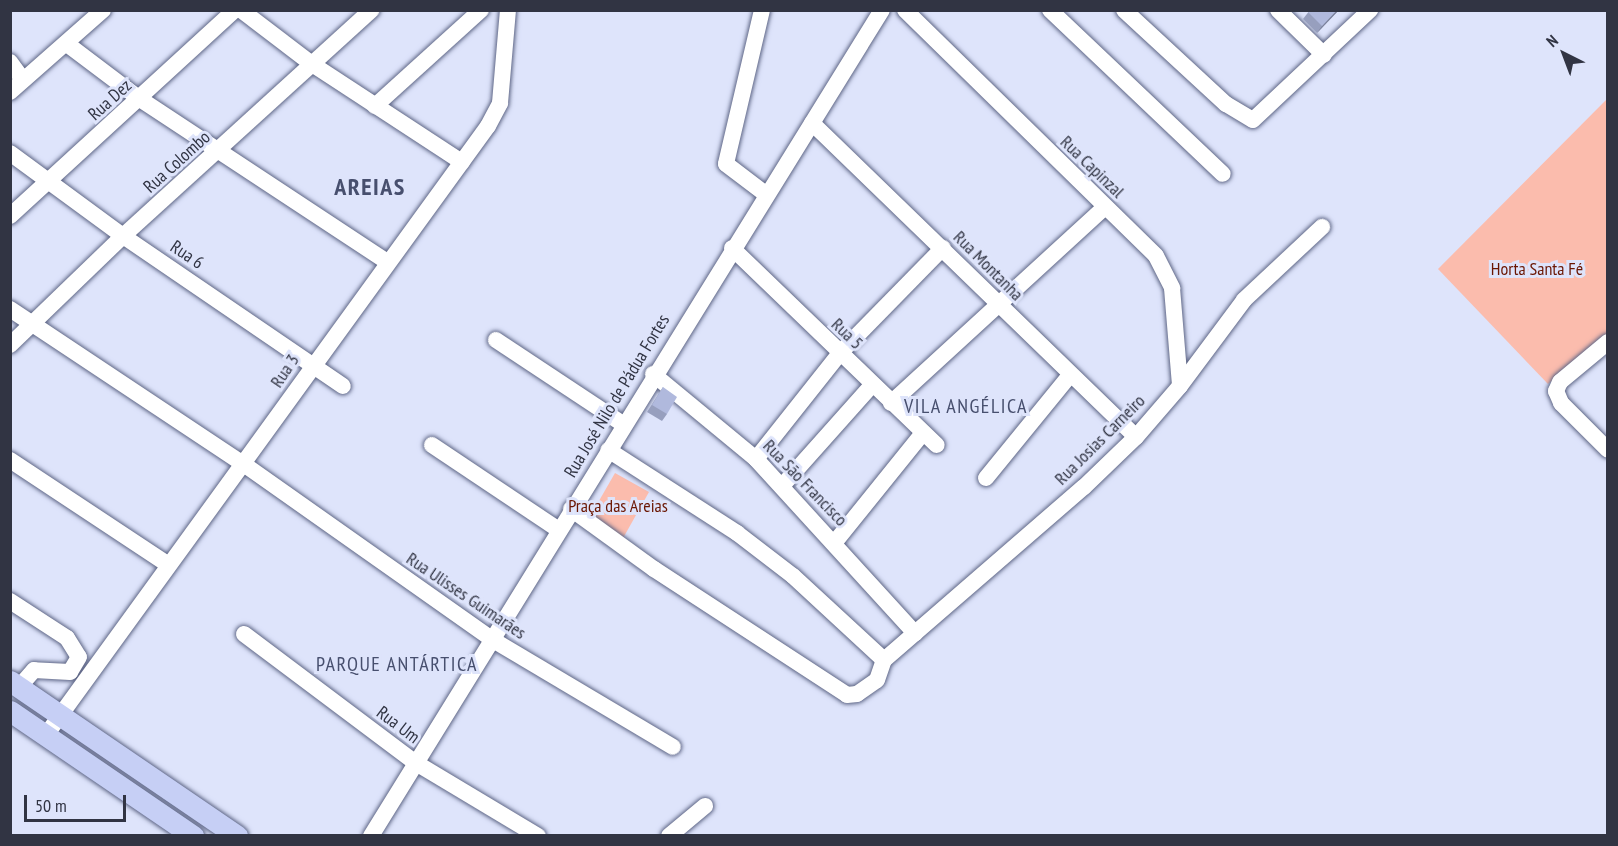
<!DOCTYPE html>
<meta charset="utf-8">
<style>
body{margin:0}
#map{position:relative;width:1618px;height:846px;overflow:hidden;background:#dee4fb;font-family:"PT Sans Narrow",sans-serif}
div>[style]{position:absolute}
.green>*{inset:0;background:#fbbcad}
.roads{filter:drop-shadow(0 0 2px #5e6686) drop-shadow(0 0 2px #5e6686)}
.minor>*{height:16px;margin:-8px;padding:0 8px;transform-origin:8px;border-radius:8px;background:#fff}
.major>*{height:21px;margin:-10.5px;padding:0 10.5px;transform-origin:10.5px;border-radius:10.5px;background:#c6cff5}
.wall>*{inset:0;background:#979fbe}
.shaded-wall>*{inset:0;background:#7b829b}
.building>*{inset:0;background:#b0b9dd}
span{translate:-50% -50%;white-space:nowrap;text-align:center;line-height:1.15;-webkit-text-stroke:6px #dee4fb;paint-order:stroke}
.street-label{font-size:18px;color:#313443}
.park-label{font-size:18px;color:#6a1603}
.neighbourhood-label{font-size:20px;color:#474f6e;letter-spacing:1.5px}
.district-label{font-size:24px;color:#474f6e;font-weight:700;letter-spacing:1.5px}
.frame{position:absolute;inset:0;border:12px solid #313443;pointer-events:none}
.north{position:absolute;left:1534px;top:24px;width:60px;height:60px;-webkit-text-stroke:4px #dee4fb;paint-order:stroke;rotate:318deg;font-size:16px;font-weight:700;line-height:24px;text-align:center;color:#313443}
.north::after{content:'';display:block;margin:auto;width:21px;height:27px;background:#313443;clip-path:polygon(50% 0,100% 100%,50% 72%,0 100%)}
.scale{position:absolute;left:24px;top:795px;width:102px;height:27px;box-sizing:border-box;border:3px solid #313443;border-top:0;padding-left:8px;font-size:18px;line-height:21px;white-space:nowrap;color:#313443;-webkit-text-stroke:4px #dee4fb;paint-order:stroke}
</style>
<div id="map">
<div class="green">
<i style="clip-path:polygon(1607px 99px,1607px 334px,1548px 384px,1438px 269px)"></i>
<i style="clip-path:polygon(615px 473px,649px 492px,622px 540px,588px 520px)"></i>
</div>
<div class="roads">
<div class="minor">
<i style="left:241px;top:10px;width:89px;rotate:37.3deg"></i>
<i style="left:312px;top:64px;width:179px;rotate:33.2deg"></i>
<i style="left:762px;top:10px;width:158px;rotate:103.2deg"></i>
<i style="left:726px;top:164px;width:51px;rotate:37.1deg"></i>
<i style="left:905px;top:10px;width:351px;rotate:44.4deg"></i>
<i style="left:1156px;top:256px;width:36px;rotate:63deg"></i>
<i style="left:1172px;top:288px;width:98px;rotate:85.3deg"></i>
<i style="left:1050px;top:10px;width:238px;rotate:43.5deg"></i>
<i style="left:1124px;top:10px;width:139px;rotate:42.7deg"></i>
<i style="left:1226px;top:104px;width:31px;rotate:31deg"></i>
<i style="left:1253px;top:120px;width:161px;rotate:-43.2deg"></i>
<i style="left:1278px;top:10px;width:64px;rotate:44.4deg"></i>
<i style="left:67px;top:44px;width:91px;rotate:37deg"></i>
<i style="left:140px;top:99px;width:296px;rotate:33.4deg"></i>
<i style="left:10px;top:62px;width:22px;rotate:54deg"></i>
<i style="left:10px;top:92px;width:124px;rotate:-41.4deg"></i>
<i style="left:375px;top:106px;width:143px;rotate:-42.2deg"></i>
<i style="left:812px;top:123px;width:451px;rotate:44.1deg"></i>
<i style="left:10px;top:153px;width:140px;rotate:36.3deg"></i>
<i style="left:123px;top:236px;width:266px;rotate:34.3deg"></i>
<i style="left:10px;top:216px;width:305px;rotate:-42.5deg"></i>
<i style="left:732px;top:248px;width:284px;rotate:43.9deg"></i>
<i style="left:10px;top:309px;width:282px;rotate:33.6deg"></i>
<i style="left:245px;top:465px;width:304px;rotate:35.2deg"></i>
<i style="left:493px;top:640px;width:209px;rotate:30.7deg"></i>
<i style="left:496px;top:340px;width:152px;rotate:33.5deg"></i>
<i style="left:1608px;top:342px;width:62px;rotate:140.2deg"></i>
<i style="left:1560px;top:382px;width:10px;rotate:114deg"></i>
<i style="left:1556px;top:391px;width:13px;rotate:67deg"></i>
<i style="left:1561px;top:403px;width:66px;rotate:45deg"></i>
<i style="left:10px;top:345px;width:157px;rotate:-44deg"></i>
<i style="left:123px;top:236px;width:336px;rotate:-42.3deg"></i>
<i style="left:653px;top:374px;width:134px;rotate:39.5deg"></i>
<i style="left:756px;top:459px;width:236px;rotate:47.6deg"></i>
<i style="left:891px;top:403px;width:290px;rotate:-42.5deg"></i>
<i style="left:432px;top:445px;width:153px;rotate:33.8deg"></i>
<i style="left:756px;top:459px;width:135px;rotate:-51.6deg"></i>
<i style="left:840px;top:353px;width:147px;rotate:-45.6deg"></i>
<i style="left:10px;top:460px;width:188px;rotate:33.5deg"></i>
<i style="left:986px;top:478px;width:133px;rotate:-50.8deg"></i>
<i style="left:782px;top:486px;width:135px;rotate:-48.3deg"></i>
<i style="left:571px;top:509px;width:102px;rotate:35.9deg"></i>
<i style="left:654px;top:569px;width:230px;rotate:33.1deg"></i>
<i style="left:847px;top:695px;width:10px;rotate:-6deg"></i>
<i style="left:857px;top:694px;width:24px;rotate:-35deg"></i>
<i style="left:877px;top:680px;width:21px;rotate:-71deg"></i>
<i style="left:884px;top:660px;width:124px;rotate:-137.3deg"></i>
<i style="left:793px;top:576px;width:71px;rotate:-142.5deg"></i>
<i style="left:737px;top:533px;width:153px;rotate:-147.2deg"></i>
<i style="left:835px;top:542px;width:140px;rotate:-51.1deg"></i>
<i style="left:10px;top:601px;width:68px;rotate:33deg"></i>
<i style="left:67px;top:638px;width:22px;rotate:58deg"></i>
<i style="left:79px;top:657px;width:17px;rotate:121deg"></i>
<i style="left:70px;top:672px;width:36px;rotate:-177deg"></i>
<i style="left:34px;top:670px;width:23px;rotate:131deg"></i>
<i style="left:244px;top:634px;width:215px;rotate:36.9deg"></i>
<i style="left:416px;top:763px;width:142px;rotate:30.9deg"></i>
<i style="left:884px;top:660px;width:264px;rotate:-40.9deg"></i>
<i style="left:1084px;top:487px;width:72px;rotate:-43.9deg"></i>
<i style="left:1136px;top:437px;width:67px;rotate:-49.2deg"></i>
<i style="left:1180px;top:386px;width:107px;rotate:-53.3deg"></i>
<i style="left:1244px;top:300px;width:107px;rotate:-43.1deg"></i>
<i style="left:46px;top:735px;width:752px;rotate:-54.03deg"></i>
<i style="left:488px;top:126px;width:26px;rotate:-62deg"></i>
<i style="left:500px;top:103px;width:93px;rotate:-85.1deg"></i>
<i style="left:371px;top:836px;width:971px;rotate:-58.26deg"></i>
<i style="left:669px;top:836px;width:47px;rotate:-39.8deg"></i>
</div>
<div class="major">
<i style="left:10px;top:681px;width:275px;rotate:34.3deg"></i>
<i style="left:10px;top:711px;width:222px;rotate:34.3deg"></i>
</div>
</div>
<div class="wall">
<i style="clip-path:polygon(1310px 10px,1339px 10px,1317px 33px,1303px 19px)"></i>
<i style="clip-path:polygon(663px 387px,667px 414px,662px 421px,647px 412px)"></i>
</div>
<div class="shaded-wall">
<i style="clip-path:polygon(1337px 10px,1339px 10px,1317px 33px,1322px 26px)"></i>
</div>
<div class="building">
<i style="clip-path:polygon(1310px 10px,1337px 10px,1322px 26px,1308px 12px)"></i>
<i style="clip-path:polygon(663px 387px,677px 397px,667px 414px,652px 405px)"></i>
</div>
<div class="street-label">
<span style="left:110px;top:100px;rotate:-42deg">Rua Dez</span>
<span style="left:177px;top:162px;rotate:-42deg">Rua Colombo</span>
<span style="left:1092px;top:167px;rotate:44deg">Rua Capinzal</span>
<span style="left:187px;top:255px;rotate:34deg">Rua 6</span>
<span style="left:988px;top:266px;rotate:45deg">Rua Montanha</span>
<span style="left:847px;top:334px;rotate:44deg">Rua 5</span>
<span style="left:285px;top:371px;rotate:-56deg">Rua 3</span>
<span style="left:617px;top:396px;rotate:-59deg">Rua José Nilo de Pádua Fortes</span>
<span style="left:1100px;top:440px;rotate:-45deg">Rua Josias Carneiro</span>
<span style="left:805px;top:483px;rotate:46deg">Rua São Francisco</span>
<span style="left:466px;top:596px;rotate:34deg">Rua Ulisses Guimarães</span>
<span style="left:398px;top:725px;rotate:37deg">Rua Um</span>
</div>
<div class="park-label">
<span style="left:1537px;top:269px">Horta Santa Fé</span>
<span style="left:618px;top:506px">Praça das Areias</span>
</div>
<div class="neighbourhood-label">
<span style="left:966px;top:406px">VILA ANGÉLICA</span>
<span style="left:397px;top:664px">PARQUE ANTÁRTICA</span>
</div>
<div class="district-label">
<span style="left:370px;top:187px">AREIAS</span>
</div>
<div class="frame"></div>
<div class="north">N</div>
<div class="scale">50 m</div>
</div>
